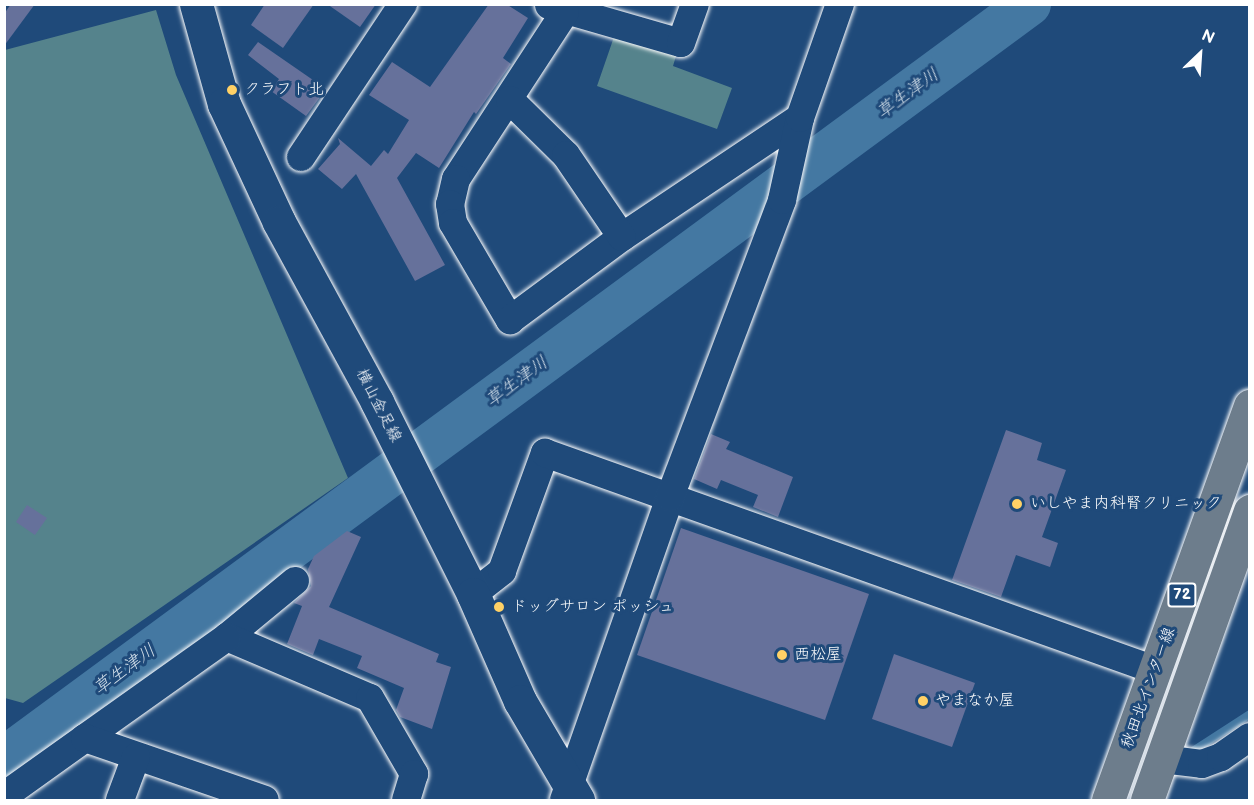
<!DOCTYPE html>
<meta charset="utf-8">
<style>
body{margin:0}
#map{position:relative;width:1254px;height:805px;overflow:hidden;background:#1f4a7a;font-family:"Balsamiq Sans","Klee One",sans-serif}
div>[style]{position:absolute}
.green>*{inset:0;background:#55838c}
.stream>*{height:8px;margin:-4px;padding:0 4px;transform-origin:4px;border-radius:4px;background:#4478a2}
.river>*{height:44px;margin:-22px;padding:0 22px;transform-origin:22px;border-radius:22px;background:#4478a2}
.building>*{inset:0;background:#66719b}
.roads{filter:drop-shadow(0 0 2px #fff) drop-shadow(0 0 2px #fff)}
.minor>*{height:28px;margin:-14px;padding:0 14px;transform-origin:14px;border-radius:14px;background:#1f4a7a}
.tertiary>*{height:33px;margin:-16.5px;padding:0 16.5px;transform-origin:16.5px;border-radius:16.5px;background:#1f4a7a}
.primary>*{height:33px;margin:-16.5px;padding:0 16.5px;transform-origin:16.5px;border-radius:16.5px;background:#6d7d8c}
.dots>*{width:16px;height:16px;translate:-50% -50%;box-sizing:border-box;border:3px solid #1f4a7a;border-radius:50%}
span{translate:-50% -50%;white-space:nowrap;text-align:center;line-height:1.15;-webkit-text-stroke:6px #1f4a7a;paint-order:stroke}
.shield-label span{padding:2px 4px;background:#1f4a7a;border:2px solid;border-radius:4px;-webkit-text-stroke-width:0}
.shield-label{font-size:15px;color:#fff;font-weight:700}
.poi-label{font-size:16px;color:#fff}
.left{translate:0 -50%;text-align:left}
.street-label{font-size:16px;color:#fff}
.water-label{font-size:18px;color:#d0dde8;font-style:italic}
.frame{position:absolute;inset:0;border:6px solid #fff;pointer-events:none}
.north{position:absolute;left:1170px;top:24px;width:60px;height:60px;-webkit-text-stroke:4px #1f4a7a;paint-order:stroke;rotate:25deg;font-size:16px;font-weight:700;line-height:24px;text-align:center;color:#fff}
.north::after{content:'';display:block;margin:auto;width:21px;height:27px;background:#fff;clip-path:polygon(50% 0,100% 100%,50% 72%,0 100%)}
</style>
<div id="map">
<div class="green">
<i style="clip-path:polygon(156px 10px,176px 75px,348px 478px,23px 703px,5px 698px,5px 50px)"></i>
<i style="clip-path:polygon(615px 34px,676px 56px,673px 66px,732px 88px,717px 129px,597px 86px)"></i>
</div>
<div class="stream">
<i style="left:1188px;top:754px;width:74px;rotate:-32.8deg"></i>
</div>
<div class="river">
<i style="left:4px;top:759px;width:1273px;rotate:-36.37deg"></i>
</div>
<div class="building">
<i style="clip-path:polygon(11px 4px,35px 4px,4px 46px,4px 14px)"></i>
<i style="clip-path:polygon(265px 4px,314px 4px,283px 48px,251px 25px)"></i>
<i style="clip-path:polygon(327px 4px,376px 4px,360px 27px)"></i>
<i style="clip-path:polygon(489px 4px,506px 4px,528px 18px,503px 58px,511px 64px,476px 114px,474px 112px,439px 168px,416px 153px,397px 178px,445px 265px,415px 281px,356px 174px,342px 189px,318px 169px,340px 144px,338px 138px,371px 166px,384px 150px,388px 154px,409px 120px,369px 95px,392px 62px,430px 87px)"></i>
<i style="clip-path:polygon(258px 42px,326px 89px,306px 116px,271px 91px,279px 79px,248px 55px)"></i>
<i style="clip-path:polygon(1006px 430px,1042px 443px,1037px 460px,1066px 470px,1042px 537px,1058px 543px,1050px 567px,1016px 555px,1001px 597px,952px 580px)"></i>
<i style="clip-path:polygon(711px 434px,730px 442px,726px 449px,793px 477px,778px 517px,753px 507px,758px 495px,721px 480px,717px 489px,694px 479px)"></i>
<i style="clip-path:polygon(27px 505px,47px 518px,35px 535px,16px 522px)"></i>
<i style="clip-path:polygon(681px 528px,869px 594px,825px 720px,637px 655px)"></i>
<i style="clip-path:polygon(347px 531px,361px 537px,329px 607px,439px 654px,436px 662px,451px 667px,432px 729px,400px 717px,396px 710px,404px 688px,357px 668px,362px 656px,319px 639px,313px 655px,287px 644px,302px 606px,294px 603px,311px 586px,308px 569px,314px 556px)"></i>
<i style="clip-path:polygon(894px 654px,975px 683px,952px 747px,872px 719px)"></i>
</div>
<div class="roads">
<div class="minor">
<i style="left:549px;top:5px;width:137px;rotate:16.1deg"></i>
<i style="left:681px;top:43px;width:41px;rotate:-70.3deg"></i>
<i style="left:565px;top:12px;width:199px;rotate:123.1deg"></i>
<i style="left:456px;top:179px;width:26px;rotate:103deg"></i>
<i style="left:450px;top:204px;width:19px;rotate:81deg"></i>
<i style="left:453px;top:223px;width:113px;rotate:59.6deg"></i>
<i style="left:510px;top:320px;width:139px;rotate:-36.5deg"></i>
<i style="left:622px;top:237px;width:214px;rotate:-33.8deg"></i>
<i style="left:510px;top:100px;width:78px;rotate:44.5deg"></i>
<i style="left:566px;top:155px;width:99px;rotate:55.7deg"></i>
<i style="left:301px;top:157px;width:184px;rotate:-56.3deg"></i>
<i style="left:295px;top:581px;width:88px;rotate:140.5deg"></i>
<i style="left:227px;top:637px;width:155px;rotate:23.1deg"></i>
<i style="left:370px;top:698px;width:88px;rotate:59.9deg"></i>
<i style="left:414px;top:774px;width:27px;rotate:107deg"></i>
<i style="left:473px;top:594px;width:37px;rotate:-38deg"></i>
<i style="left:502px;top:571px;width:126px;rotate:-70deg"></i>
<i style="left:545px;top:453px;width:647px;rotate:19.58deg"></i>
<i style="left:85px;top:738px;width:174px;rotate:-35.4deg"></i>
<i style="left:1162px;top:759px;width:40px;rotate:7.1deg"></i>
<i style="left:1202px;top:764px;width:20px;rotate:-20deg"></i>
<i style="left:1221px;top:757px;width:35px;rotate:-35deg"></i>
<i style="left:4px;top:796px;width:100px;rotate:-35.6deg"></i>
<i style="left:85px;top:738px;width:190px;rotate:19deg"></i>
<i style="left:120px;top:800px;width:46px;rotate:-69.6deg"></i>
<i style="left:564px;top:800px;width:321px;rotate:-70.7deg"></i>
<i style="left:670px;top:497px;width:317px;rotate:-69.3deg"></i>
<i style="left:782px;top:200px;width:84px;rotate:-77.6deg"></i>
<i style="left:800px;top:118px;width:121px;rotate:-70.7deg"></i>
</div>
<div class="tertiary">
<i style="left:196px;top:4px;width:104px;rotate:74.4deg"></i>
<i style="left:224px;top:104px;width:130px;rotate:65deg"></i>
<i style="left:279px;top:222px;width:205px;rotate:61.4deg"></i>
<i style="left:377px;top:402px;width:215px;rotate:63.4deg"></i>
<i style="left:473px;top:594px;width:117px;rotate:66.3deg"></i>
<i style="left:520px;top:701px;width:115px;rotate:59.6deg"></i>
</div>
<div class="primary">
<i style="left:1108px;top:800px;width:419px;rotate:-70.2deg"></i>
<i style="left:1147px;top:800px;width:307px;rotate:-70.4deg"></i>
</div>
</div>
<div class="dots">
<i style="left:232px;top:90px;background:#ffd166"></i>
<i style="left:1017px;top:504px;background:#ffd166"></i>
<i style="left:499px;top:607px;background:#ffd166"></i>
<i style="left:782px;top:655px;background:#ffd166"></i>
<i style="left:923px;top:701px;background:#ffd166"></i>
</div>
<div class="shield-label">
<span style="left:1182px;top:595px">72</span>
</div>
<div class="poi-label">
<span class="left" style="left:244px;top:90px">クラフト北</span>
<span class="left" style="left:1030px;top:504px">いしやま内科腎クリニック</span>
<span class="left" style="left:511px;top:607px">ドッグサロン ポッシュ</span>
<span class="left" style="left:794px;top:655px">西松屋</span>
<span class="left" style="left:935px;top:701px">やまなか屋</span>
</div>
<div class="street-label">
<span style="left:378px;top:406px;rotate:63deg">横山金足線</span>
<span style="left:1149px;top:688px;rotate:-70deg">秋田北インター線</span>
</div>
<div class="water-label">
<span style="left:908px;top:94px;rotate:-36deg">草生津川</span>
<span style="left:517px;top:382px;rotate:-36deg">草生津川</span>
<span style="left:125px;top:670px;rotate:-36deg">草生津川</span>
</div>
<div class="frame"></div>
<div class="north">N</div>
</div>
